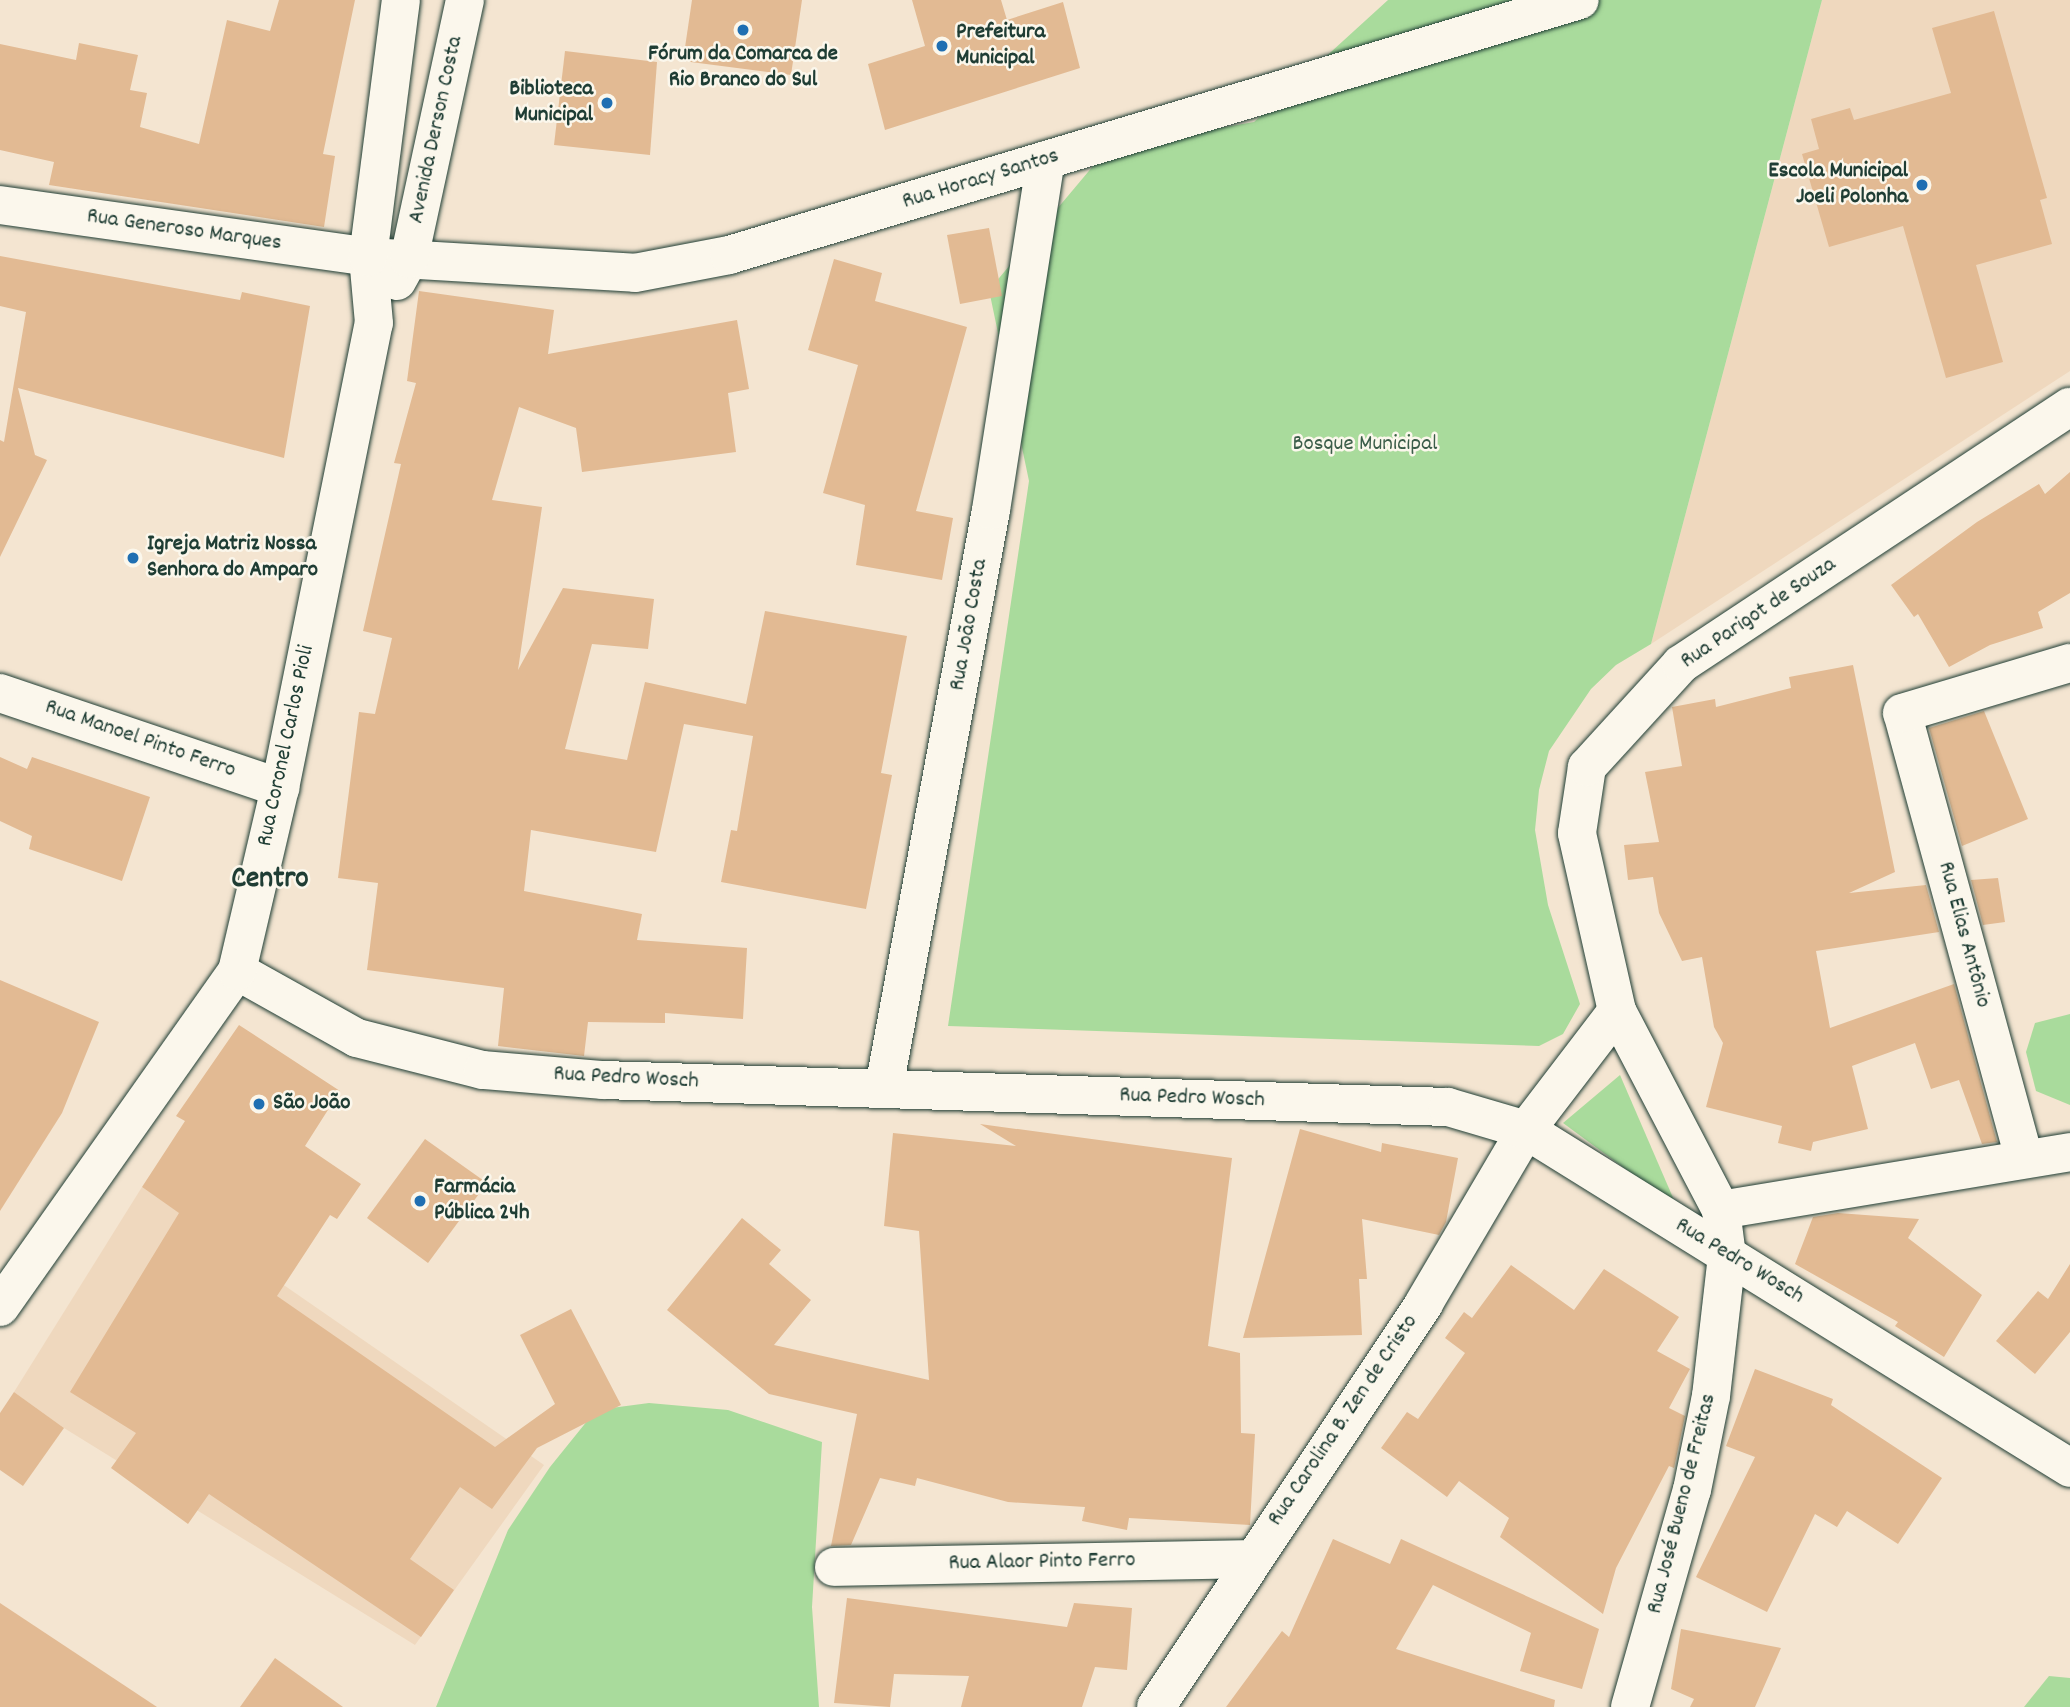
<!DOCTYPE html>
<meta charset="utf-8">
<style>
body{margin:0}
#map{position:relative;width:2070px;height:1707px;overflow:hidden;background:#f4e5d1;font-family:Dekko,sans-serif}
div>[style]{position:absolute}
.built>*{inset:0;background:#efd8be}
.green>*{inset:0;background:#a9db9c}
.building>*{inset:0;background:#e2ba93}
.roads{filter:drop-shadow(0 0 2px #1f3d34) drop-shadow(0 0 2px #1f3d34)}
.street>*{height:38px;margin:-19px;padding:0 19px;transform-origin:19px;border-radius:19px;background:#fbf7ec}
.secondary>*{height:38px;margin:-19px;padding:0 19px;transform-origin:19px;border-radius:19px;background:#fbf7ec}
.dots>*{width:19px;height:19px;translate:-50% -50%;box-sizing:border-box;border:4px solid #fbf7ec;border-radius:50%}
span{translate:-50% -50%;white-space:nowrap;text-align:center;line-height:1.15;-webkit-text-stroke:5px #fbf7ec;paint-order:stroke}
.poi-label{font-size:23px;color:#1f3d34;font-weight:700}
.left{translate:0 -50%;text-align:left}
.right{translate:-100% -50%;text-align:right}
.street-label{font-size:23px;color:#1f3d34}
.park-label{font-size:23px;color:#3b5d49}
.district-label{font-size:30px;color:#1f3d34;font-weight:700}
</style>
<div id="map">
<div class="built">
<i style="clip-path:polygon(1822px 0,2070px 0,2070px 371px,1651px 644px)"></i>
<i style="clip-path:polygon(142px 1187px,544px 1465px,415px 1645px,64px 1428px,14px 1392px)"></i>
</div>
<div class="green">
<i style="clip-path:polygon(1388px 0,1822px 0,1651px 644px,1616px 665px,1591px 689px,1549px 751px,1539px 790px,1535px 830px,1548px 905px,1580px 1004px,1563px 1034px,1539px 1046px,948px 1026px,1029px 481px,989px 290px,1109px 147px,1254px 122px)"></i>
<i style="clip-path:polygon(2070px 1014px,2070px 1105px,2036px 1091px,2026px 1052px,2035px 1023px)"></i>
<i style="clip-path:polygon(1620px 1075px,1677px 1207px,1563px 1123px)"></i>
<i style="clip-path:polygon(649px 1403px,728px 1410px,822px 1442px,812px 1607px,819px 1707px,436px 1707px,508px 1530px,550px 1467px,596px 1410px)"></i>
<i style="clip-path:polygon(2049px 1676px,2070px 1678px,2070px 1707px,2024px 1707px)"></i>
</div>
<div class="building">
<i style="clip-path:polygon(279px 0,355px 0,323px 154px,335px 156px,324px 227px,49px 185px,54px 162px,0 150px,0 44px,76px 60px,79px 43px,138px 55px,130px 90px,147px 93px,140px 127px,199px 144px,227px 20px,270px 31px)"></i>
<i style="clip-path:polygon(692px 0,802px 0,791px 75px,683px 61px)"></i>
<i style="clip-path:polygon(912px 0,1001px 0,1007px 20px,1063px 2px,1080px 68px,885px 130px,868px 64px,925px 46px)"></i>
<i style="clip-path:polygon(1994px 11px,2047px 198px,2040px 200px,2052px 244px,1976px 265px,2003px 362px,1946px 378px,1903px 226px,1829px 247px,1802px 154px,1819px 149px,1811px 119px,1850px 108px,1854px 120px,1951px 93px,1932px 28px)"></i>
<i style="clip-path:polygon(565px 51px,657px 62px,650px 155px,554px 145px)"></i>
<i style="clip-path:polygon(989px 228px,1002px 296px,960px 304px,947px 235px)"></i>
<i style="clip-path:polygon(0 256px,240px 300px,242px 292px,310px 306px,284px 458px,18px 388px,35px 455px,47px 460px,0 557px,0 440px,4px 442px,26px 312px,0 306px)"></i>
<i style="clip-path:polygon(834px 259px,882px 273px,875px 301px,967px 327px,916px 511px,953px 518px,942px 580px,856px 565px,865px 505px,823px 493px,858px 365px,808px 350px)"></i>
<i style="clip-path:polygon(419px 291px,554px 310px,548px 354px,737px 320px,749px 389px,728px 393px,736px 452px,582px 472px,576px 428px,519px 407px,492px 500px,542px 507px,518px 670px,563px 588px,654px 599px,648px 649px,592px 644px,565px 749px,627px 760px,645px 682px,746px 704px,765px 611px,907px 636px,881px 773px,892px 775px,866px 909px,721px 882px,731px 830px,737px 831px,753px 736px,684px 724px,656px 852px,531px 830px,524px 891px,642px 914px,637px 940px,747px 948px,743px 1019px,665px 1013px,665px 1023px,588px 1022px,584px 1056px,498px 1046px,504px 988px,367px 970px,378px 883px,338px 878px,359px 712px,375px 714px,392px 638px,363px 631px,401px 464px,394px 463px,416px 383px,407px 381px)"></i>
<i style="clip-path:polygon(2070px 472px,2070px 593px,2038px 612px,2043px 628px,1990px 645px,1949px 667px,1918px 614px,1914px 617px,1891px 585px,1977px 522px,2039px 484px,2045px 494px)"></i>
<i style="clip-path:polygon(1853px 665px,1895px 872px,1849px 893px,1926px 885px,1939px 932px,1816px 951px,1830px 1028px,1954px 984px,1997px 1142px,1982px 1144px,1959px 1080px,1931px 1089px,1915px 1043px,1852px 1066px,1868px 1129px,1813px 1142px,1811px 1151px,1778px 1143px,1782px 1126px,1706px 1107px,1723px 1043px,1714px 1027px,1702px 957px,1682px 961px,1659px 913px,1653px 877px,1628px 880px,1624px 845px,1659px 842px,1645px 772px,1682px 766px,1672px 707px,1715px 699px,1716px 707px,1791px 688px,1789px 677px)"></i>
<i style="clip-path:polygon(1984px 711px,2028px 819px,1962px 846px,1929px 728px)"></i>
<i style="clip-path:polygon(0 757px,27px 769px,32px 757px,150px 797px,122px 881px,29px 849px,32px 836px,0 821px)"></i>
<i style="clip-path:polygon(1998px 878px,2005px 922px,1983px 925px,1971px 880px)"></i>
<i style="clip-path:polygon(0 980px,99px 1022px,62px 1113px,0 1211px)"></i>
<i style="clip-path:polygon(239px 1025px,340px 1091px,305px 1146px,361px 1184px,337px 1219px,330px 1215px,277px 1296px,495px 1447px,555px 1404px,520px 1335px,571px 1309px,621px 1405px,537px 1448px,492px 1509px,460px 1487px,410px 1559px,454px 1590px,421px 1637px,209px 1494px,188px 1524px,111px 1468px,136px 1433px,70px 1392px,179px 1213px,142px 1187px,185px 1121px,176px 1116px)"></i>
<i style="clip-path:polygon(980px 1124px,1232px 1158px,1208px 1346px,1240px 1353px,1241px 1433px,1255px 1434px,1250px 1525px,1129px 1518px,1127px 1530px,1082px 1521px,1085px 1507px,1008px 1502px,917px 1478px,915px 1486px,880px 1478px,851px 1545px,831px 1546px,857px 1414px,769px 1394px,667px 1310px,742px 1218px,781px 1250px,769px 1264px,811px 1300px,774px 1345px,929px 1380px,919px 1231px,884px 1226px,893px 1133px,1016px 1146px)"></i>
<i style="clip-path:polygon(1300px 1129px,1381px 1152px,1382px 1143px,1458px 1158px,1446px 1222px,1439px 1235px,1362px 1219px,1367px 1279px,1359px 1279px,1362px 1335px,1243px 1338px)"></i>
<i style="clip-path:polygon(425px 1139px,487px 1183px,428px 1263px,367px 1218px)"></i>
<i style="clip-path:polygon(1838px 1213px,1919px 1219px,1908px 1238px,1982px 1295px,1944px 1357px,1895px 1326px,1898px 1322px,1795px 1264px,1813px 1217px)"></i>
<i style="clip-path:polygon(2070px 1264px,2070px 1332px,2035px 1374px,1996px 1341px,2038px 1291px,2048px 1299px)"></i>
<i style="clip-path:polygon(1511px 1265px,1574px 1310px,1604px 1269px,1679px 1317px,1657px 1351px,1690px 1369px,1669px 1408px,1685px 1416px,1674px 1468px,1669px 1466px,1616px 1568px,1603px 1614px,1500px 1537px,1509px 1518px,1459px 1481px,1447px 1497px,1381px 1448px,1407px 1412px,1418px 1419px,1465px 1353px,1445px 1338px,1464px 1312px,1472px 1318px)"></i>
<i style="clip-path:polygon(1755px 1369px,1833px 1399px,1831px 1405px,1942px 1478px,1898px 1544px,1847px 1511px,1837px 1527px,1815px 1514px,1767px 1612px,1696px 1577px,1755px 1457px,1726px 1446px)"></i>
<i style="clip-path:polygon(14px 1392px,64px 1428px,23px 1486px,0 1470px,0 1413px)"></i>
<i style="clip-path:polygon(1333px 1539px,1390px 1564px,1401px 1539px,1599px 1629px,1582px 1689px,1520px 1671px,1531px 1633px,1433px 1585px,1396px 1649px,1555px 1700px,1554px 1707px,1226px 1707px,1282px 1631px,1289px 1637px)"></i>
<i style="clip-path:polygon(847px 1598px,1067px 1627px,1074px 1603px,1132px 1608px,1127px 1670px,1095px 1667px,1082px 1707px,961px 1707px,969px 1676px,894px 1674px,890px 1707px,834px 1703px)"></i>
<i style="clip-path:polygon(0 1603px,157px 1707px,0 1707px)"></i>
<i style="clip-path:polygon(1681px 1629px,1781px 1648px,1755px 1707px,1690px 1707px,1694px 1699px,1671px 1689px)"></i>
<i style="clip-path:polygon(275px 1658px,343px 1707px,240px 1707px)"></i>
</div>
<div class="roads">
<div class="street">
<i style="left:884px;top:1088px;width:588px;rotate:-79.51deg"></i>
<i style="left:991px;top:510px;width:354px;rotate:-81.1deg"></i>
<i style="left:2024px;top:1158px;width:461px;rotate:-105.3deg"></i>
<i style="left:1902px;top:713px;width:175px;rotate:-16.6deg"></i>
<i style="left:1721px;top:1210px;width:354px;rotate:-9.4deg"></i>
<i style="left:834px;top:1567px;width:416px;rotate:-1.1deg"></i>
<i style="left:1156px;top:1707px;width:485px;rotate:-56.4deg"></i>
<i style="left:1424px;top:1303px;width:201px;rotate:-59.5deg"></i>
<i style="left:1630px;top:1707px;width:226px;rotate:-74.1deg"></i>
<i style="left:1692px;top:1490px;width:96px;rotate:-78.6deg"></i>
<i style="left:1711px;top:1396px;width:141px;rotate:-83.5deg"></i>
</div>
<div class="secondary">
<i style="left:0;top:205px;width:372px;rotate:8deg"></i>
<i style="left:368px;top:257px;width:267px;rotate:3.4deg"></i>
<i style="left:635px;top:273px;width:96px;rotate:-10.8deg"></i>
<i style="left:729px;top:255px;width:888px;rotate:-16.68deg"></i>
<i style="left:397px;top:281px;width:25px;rotate:-61deg"></i>
<i style="left:409px;top:259px;width:265px;rotate:-77.8deg"></i>
<i style="left:0;top:693px;width:296px;rotate:18.7deg"></i>
<i style="left:237px;top:971px;width:137px;rotate:29.2deg"></i>
<i style="left:357px;top:1038px;width:130px;rotate:14.3deg"></i>
<i style="left:483px;top:1070px;width:120px;rotate:4.8deg"></i>
<i style="left:603px;top:1080px;width:845px;rotate:1.83deg"></i>
<i style="left:1448px;top:1107px;width:81px;rotate:16.4deg"></i>
<i style="left:1526px;top:1130px;width:640px;rotate:31.85deg"></i>
<i style="left:1526px;top:1130px;width:150px;rotate:-52.6deg"></i>
<i style="left:1727px;top:1256px;width:46px;rotate:-97.4deg"></i>
<i style="left:1721px;top:1210px;width:225px;rotate:-117.6deg"></i>
<i style="left:1617px;top:1011px;width:182px;rotate:-102.7deg"></i>
<i style="left:1577px;top:833px;width:67px;rotate:-81.4deg"></i>
<i style="left:1587px;top:767px;width:139px;rotate:-47.6deg"></i>
<i style="left:1681px;top:664px;width:466px;rotate:-33.5deg"></i>
<i style="left:0;top:1307px;width:411px;rotate:-54.8deg"></i>
<i style="left:237px;top:971px;width:188px;rotate:-76.8deg"></i>
<i style="left:280px;top:788px;width:474px;rotate:-78.6deg"></i>
<i style="left:374px;top:323px;width:66px;rotate:-95.2deg"></i>
<i style="left:368px;top:257px;width:259px;rotate:-82.7deg"></i>
</div>
</div>
<div class="dots">
<i style="left:743px;top:30px;background:#1f6fb2"></i>
<i style="left:942px;top:46px;background:#1f6fb2"></i>
<i style="left:607px;top:103px;background:#1f6fb2"></i>
<i style="left:1922px;top:185px;background:#1f6fb2"></i>
<i style="left:133px;top:558px;background:#1f6fb2"></i>
<i style="left:259px;top:1104px;background:#1f6fb2"></i>
<i style="left:420px;top:1201px;background:#1f6fb2"></i>
</div>
<div class="poi-label">
<span class="left" style="left:956px;top:46px">Prefeitura<br>Municipal</span>
<span style="left:743px;top:68px">Fórum da Comarca de<br>Rio Branco do Sul</span>
<span class="right" style="left:593px;top:103px">Biblioteca<br>Municipal</span>
<span class="right" style="left:1908px;top:185px">Escola Municipal<br>Joeli Polonha</span>
<span class="left" style="left:147px;top:558px">Igreja Matriz Nossa<br>Senhora do Amparo</span>
<span class="left" style="left:273px;top:1104px">São João</span>
<span class="left" style="left:434px;top:1201px">Farmácia<br>Pública 24h</span>
</div>
<div class="street-label">
<span style="left:437px;top:130px;rotate:-78deg">Avenida Derson Costa</span>
<span style="left:981px;top:180px;rotate:-17deg">Rua Horacy Santos</span>
<span style="left:184px;top:231px;rotate:8deg">Rua Generoso Marques</span>
<span style="left:1759px;top:614px;rotate:-34deg">Rua Parigot de Souza</span>
<span style="left:970px;top:625px;rotate:-80deg">Rua João Costa</span>
<span style="left:140px;top:740px;rotate:19deg">Rua Manoel Pinto Ferro</span>
<span style="left:287px;top:746px;rotate:-78deg">Rua Coronel Carlos Pioli</span>
<span style="left:1963px;top:935px;rotate:75deg">Rua Elias Antônio</span>
<span style="left:626px;top:1079px;rotate:3deg">Rua Pedro Wosch</span>
<span style="left:1192px;top:1099px;rotate:2deg">Rua Pedro Wosch</span>
<span style="left:1739px;top:1262px;rotate:31deg">Rua Pedro Wosch</span>
<span style="left:1344px;top:1421px;rotate:-56deg">Rua Carolina B. Zen de Cristo</span>
<span style="left:1683px;top:1504px;rotate:-76deg">Rua José Bueno de Freitas</span>
<span style="left:1042px;top:1563px;rotate:-1deg">Rua Alaor Pinto Ferro</span>
</div>
<div class="park-label">
<span style="left:1365px;top:445px">Bosque Municipal</span>
</div>
<div class="district-label">
<span style="left:270px;top:881px">Centro</span>
</div>
</div>
